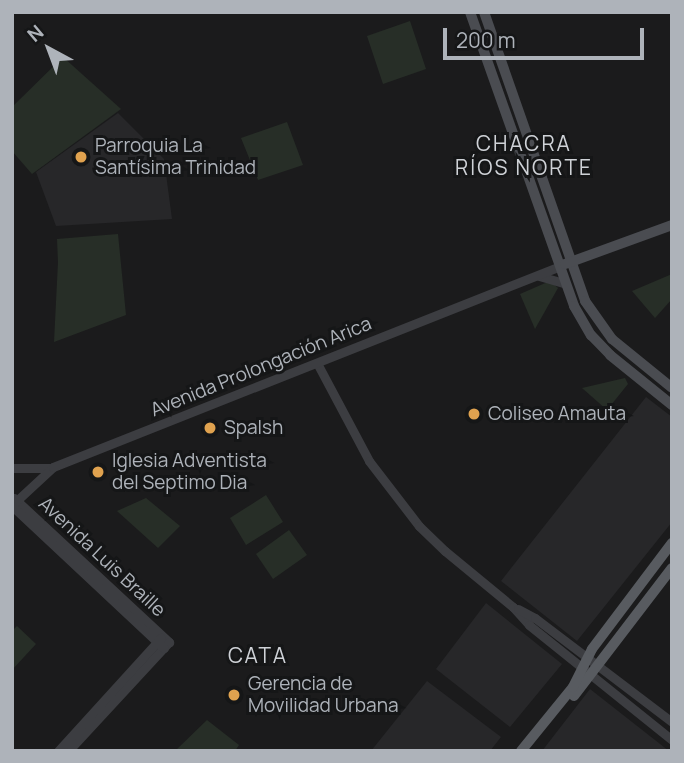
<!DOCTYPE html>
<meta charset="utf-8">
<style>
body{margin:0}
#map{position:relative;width:684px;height:763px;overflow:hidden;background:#1b1b1c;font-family:Manrope,sans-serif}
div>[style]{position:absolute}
.built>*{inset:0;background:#272729}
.green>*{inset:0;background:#272e27}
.tertiary>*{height:9px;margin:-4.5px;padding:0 4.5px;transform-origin:4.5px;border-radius:4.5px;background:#3c3d41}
.secondary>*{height:10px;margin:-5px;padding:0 5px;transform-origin:5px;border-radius:5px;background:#4a4c51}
.primary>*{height:10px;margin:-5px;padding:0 5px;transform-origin:5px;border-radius:5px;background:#585b60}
.dots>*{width:19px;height:19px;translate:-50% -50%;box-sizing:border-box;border:4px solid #151617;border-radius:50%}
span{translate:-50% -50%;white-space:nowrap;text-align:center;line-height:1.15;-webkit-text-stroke:6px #151617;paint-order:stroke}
.poi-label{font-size:19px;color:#aeb3ba}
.left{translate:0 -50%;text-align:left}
.street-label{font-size:19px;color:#aeb3ba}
.neighbourhood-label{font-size:21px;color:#cfd2d7;letter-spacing:2px}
.frame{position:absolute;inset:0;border:14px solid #aeb3ba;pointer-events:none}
.north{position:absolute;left:14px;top:14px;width:70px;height:70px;-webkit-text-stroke:5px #151617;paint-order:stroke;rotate:319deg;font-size:19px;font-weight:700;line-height:28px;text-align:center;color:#aeb3ba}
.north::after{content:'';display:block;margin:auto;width:24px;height:32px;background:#aeb3ba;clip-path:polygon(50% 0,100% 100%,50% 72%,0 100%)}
.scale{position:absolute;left:443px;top:28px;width:201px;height:32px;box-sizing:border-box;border:4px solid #aeb3ba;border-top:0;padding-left:9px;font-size:21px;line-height:24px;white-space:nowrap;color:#aeb3ba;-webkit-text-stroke:5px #151617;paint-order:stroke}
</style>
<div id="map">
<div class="built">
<i style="clip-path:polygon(118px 113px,164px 159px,172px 219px,56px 226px,36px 172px)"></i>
<i style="clip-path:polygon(646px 397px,672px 417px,672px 522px,577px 641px,501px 581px)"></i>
<i style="clip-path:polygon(486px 603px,562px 664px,510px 727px,436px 669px)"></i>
<i style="clip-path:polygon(427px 681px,501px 737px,490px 751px,371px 751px)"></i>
<i style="clip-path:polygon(590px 689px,669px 751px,542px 751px)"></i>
</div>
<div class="green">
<i style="clip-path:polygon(410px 21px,426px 69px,383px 84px,367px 36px)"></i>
<i style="clip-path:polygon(63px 57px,121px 109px,32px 174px,12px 151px,12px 107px)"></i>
<i style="clip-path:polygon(287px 122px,303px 165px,258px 180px,241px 138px)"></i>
<i style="clip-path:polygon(118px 234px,126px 315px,54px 342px,58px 262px,57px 239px)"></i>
<i style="clip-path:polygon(672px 274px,672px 299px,655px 318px,632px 291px)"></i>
<i style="clip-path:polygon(550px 281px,558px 288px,535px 329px,520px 294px)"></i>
<i style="clip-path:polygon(625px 378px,628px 384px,607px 410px,582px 388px)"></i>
<i style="clip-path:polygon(266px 495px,283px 522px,246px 545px,230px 518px)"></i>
<i style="clip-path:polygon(146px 498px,180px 526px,158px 548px,117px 511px)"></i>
<i style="clip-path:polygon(289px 530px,307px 555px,273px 579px,256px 554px)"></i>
<i style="clip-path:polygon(17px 626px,36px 644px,12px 670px,12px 631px)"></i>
<i style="clip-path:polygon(207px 720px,239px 745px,235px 751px,175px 751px)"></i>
</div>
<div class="tertiary">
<i style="left:539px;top:276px;width:25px;rotate:16deg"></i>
<i style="left:317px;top:363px;width:111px;rotate:62deg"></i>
<i style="left:369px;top:461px;width:82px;rotate:52.4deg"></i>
<i style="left:419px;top:526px;width:36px;rotate:44deg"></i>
<i style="left:445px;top:551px;width:88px;rotate:39.5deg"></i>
<i style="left:513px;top:607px;width:24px;rotate:48deg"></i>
<i style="left:529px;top:625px;width:184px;rotate:38.8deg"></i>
<i style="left:12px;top:468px;width:39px"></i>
<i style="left:14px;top:498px;width:212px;rotate:42.9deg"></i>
<i style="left:169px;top:642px;width:149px;rotate:132.8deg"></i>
<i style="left:12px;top:505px;width:56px;rotate:-42.8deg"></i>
<i style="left:53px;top:467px;width:543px;rotate:-21.61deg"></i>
<i style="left:12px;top:506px;width:208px;rotate:43.1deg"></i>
<i style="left:518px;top:609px;width:19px;rotate:28deg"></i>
<i style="left:535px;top:618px;width:172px;rotate:37.2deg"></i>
<i style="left:58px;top:751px;width:153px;rotate:-47.7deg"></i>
</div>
<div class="secondary">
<i style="left:470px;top:12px;width:312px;rotate:70.5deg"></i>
<i style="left:574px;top:306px;width:34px;rotate:60deg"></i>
<i style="left:591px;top:335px;width:28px;rotate:46deg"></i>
<i style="left:610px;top:355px;width:80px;rotate:38.9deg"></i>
<i style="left:484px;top:12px;width:306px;rotate:70.7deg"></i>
<i style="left:585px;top:301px;width:47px;rotate:54.6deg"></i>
<i style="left:612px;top:339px;width:77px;rotate:39.2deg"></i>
<i style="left:565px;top:264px;width:114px;rotate:-20deg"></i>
</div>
<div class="primary">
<i style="left:574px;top:696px;width:161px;rotate:-52.6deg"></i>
<i style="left:521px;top:751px;width:82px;rotate:-50.9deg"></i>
<i style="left:573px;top:687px;width:42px;rotate:-63.4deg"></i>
<i style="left:592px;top:649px;width:133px;rotate:-53deg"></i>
</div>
<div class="dots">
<i style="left:81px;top:157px;background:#e0a24f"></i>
<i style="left:474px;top:414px;background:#e0a24f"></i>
<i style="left:210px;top:428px;background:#e0a24f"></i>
<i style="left:98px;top:472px;background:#e0a24f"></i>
<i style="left:234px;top:695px;background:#e0a24f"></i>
</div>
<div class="poi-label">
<span class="left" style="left:95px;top:157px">Parroquia La<br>Santísima Trinidad</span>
<span class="left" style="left:488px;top:414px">Coliseo Amauta</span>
<span class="left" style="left:224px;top:428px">Spalsh</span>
<span class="left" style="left:112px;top:472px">Iglesia Adventista<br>del Septimo Dia</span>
<span class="left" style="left:248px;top:695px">Gerencia de<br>Movilidad Urbana</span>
</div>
<div class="street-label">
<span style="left:261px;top:367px;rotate:-22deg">Avenida Prolongación Arica</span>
<span style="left:102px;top:557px;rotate:43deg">Avenida Luis Braille</span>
</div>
<div class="neighbourhood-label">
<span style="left:524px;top:155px">CHACRA<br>RÍOS NORTE</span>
<span style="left:258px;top:655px">CATA</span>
</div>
<div class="frame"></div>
<div class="north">N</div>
<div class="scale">200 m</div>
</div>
